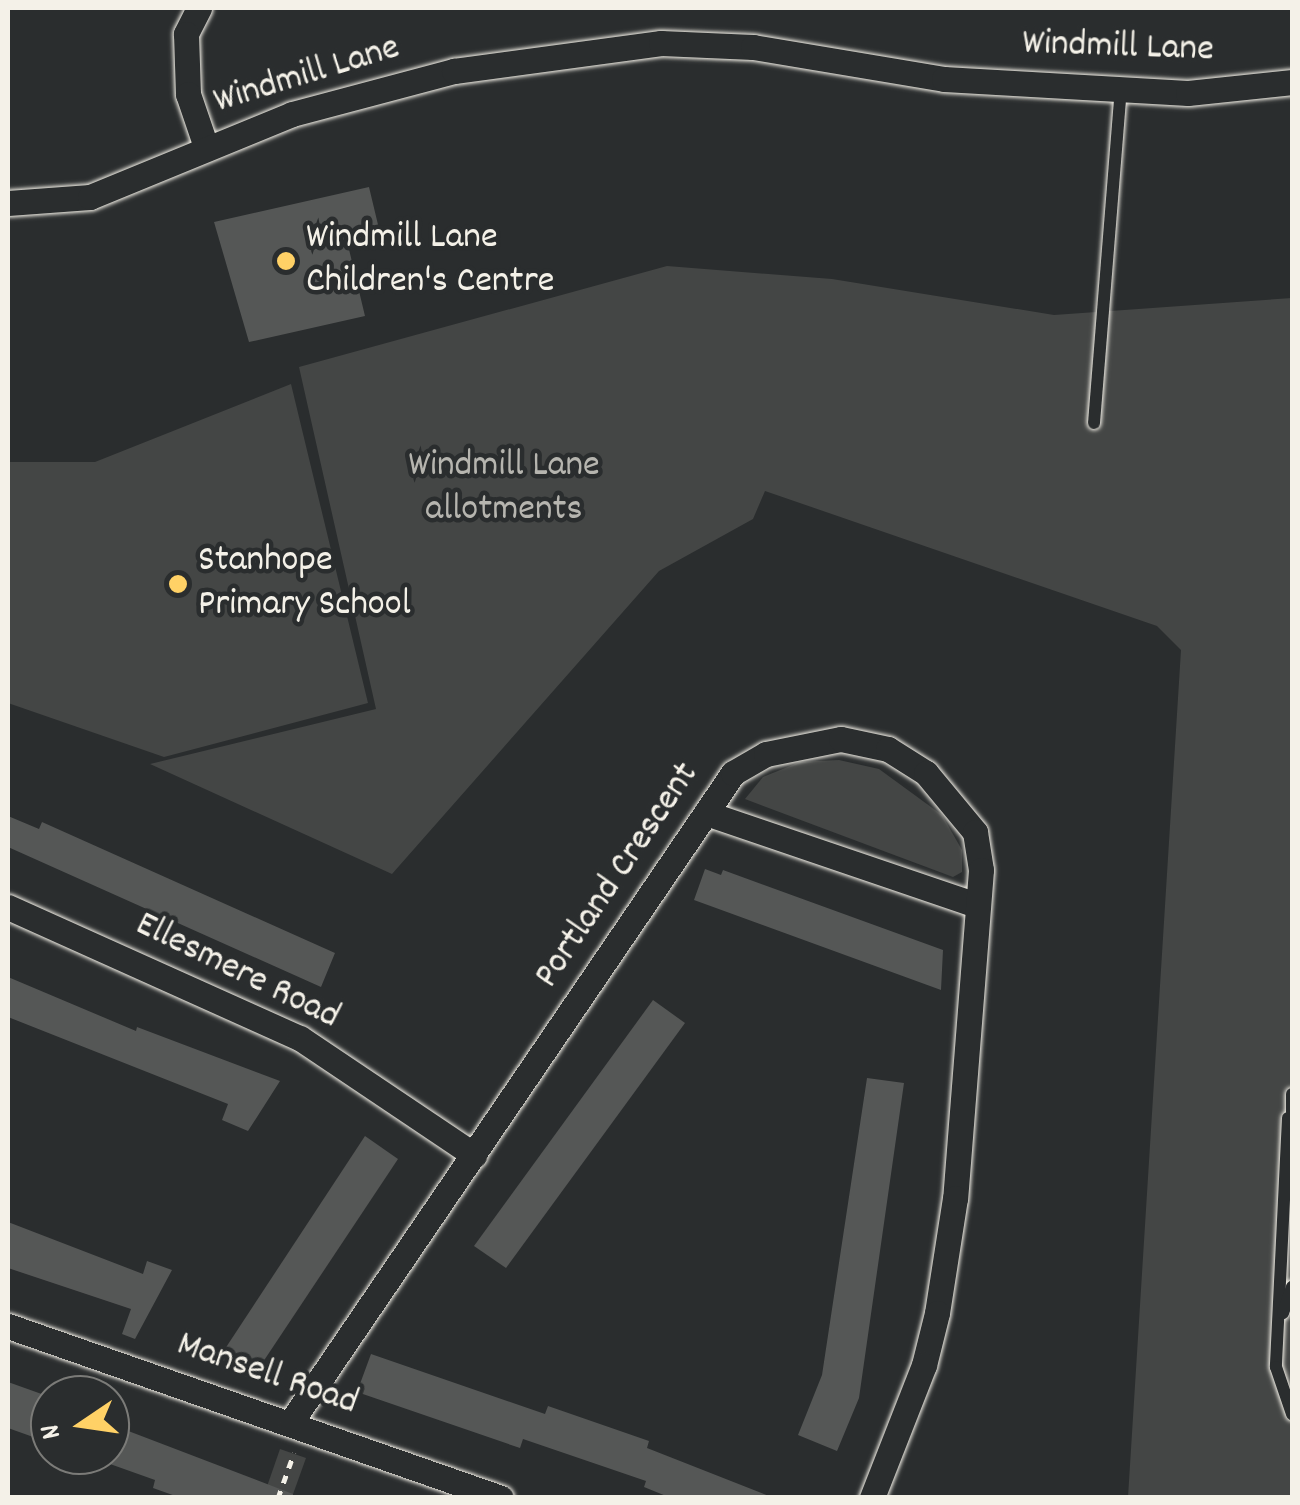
<!DOCTYPE html>
<style>
body{margin:0}
#map{position:relative;width:1300px;height:1505px;overflow:hidden;background:#2a2d2e;font-family:Dekko,sans-serif}
div>[style]{position:absolute}
.green>*{inset:0;background:#444645}
.building>*{inset:0;background:#555756}
.path>*{height:5px;margin-top:-2.5px;transform-origin:0;background:repeating-linear-gradient(90deg,#f4f1e8 0 8px,transparent 0 16px)}
.roads{filter:drop-shadow(0 0 2px #f4f1e8) drop-shadow(0 0 2px #f4f1e8)}
.service>*{height:12px;margin:-6px;padding:0 6px;transform-origin:6px;border-radius:6px;background:#2a2d2e}
.minor>*{height:25px;margin:-12.5px;padding:0 12.5px;transform-origin:12.5px;border-radius:12.5px;background:#2a2d2e}
.dots>*{width:28px;height:28px;translate:-50% -50%;box-sizing:border-box;border:5px solid #2a2d2e;border-radius:50%}
span{translate:-50% -50%;white-space:nowrap;text-align:center;line-height:1.15;-webkit-text-stroke:9px #2a2d2e;paint-order:stroke}
.street-label{font-size:38px;color:#f4f1e8}
.poi-label{font-size:38px;color:#f4f1e8}
.left{translate:0 -50%;text-align:left}
.park-label{font-size:38px;color:#b6b5af}
.frame{position:absolute;inset:0;border:10px solid #f4f1e8;pointer-events:none}
.north{position:absolute;left:30px;top:1375px;width:100px;height:100px;box-sizing:border-box;background:#2a2d2e;border:2px solid #7b7b78;border-radius:50%;rotate:257deg;font-size:28px;font-weight:700;line-height:40px;text-align:center;color:#f4f1e8}
.north::after{content:'';display:block;margin:auto;width:35px;height:45px;background:#ffd166;clip-path:polygon(50% 0,100% 100%,50% 72%,0 100%)}
</style>
<div id="map">
<div class="green">
<i style="clip-path:polygon(667px 266px,832px 279px,1054px 315px,1292px 298px,1292px 1497px,1128px 1497px,1181px 650px,1157px 626px,765px 491px,753px 519px,659px 571px,392px 874px,150px 764px,376px 709px,299px 367px)"></i>
<i style="clip-path:polygon(291px 384px,368px 703px,164px 757px,8px 703px,8px 462px,95px 462px)"></i>
<i style="clip-path:polygon(839px 760px,879px 769px,942px 815px,962px 850px,962px 872px,953px 877px,745px 799px,763px 777px,800px 762px)"></i>
<i style="clip-path:polygon(280px 1449px,306px 1458px,292px 1497px,263px 1498px)"></i>
</div>
<div class="building">
<i style="clip-path:polygon(369px 187px,380px 233px,347px 241px,365px 316px,249px 342px,214px 222px)"></i>
<i style="clip-path:polygon(8px 816px,39px 829px,42px 822px,335px 953px,321px 987px,8px 847px)"></i>
<i style="clip-path:polygon(705px 869px,721px 875px,723px 870px,943px 950px,941px 990px,694px 900px)"></i>
<i style="clip-path:polygon(8px 977px,136px 1031px,137px 1027px,280px 1081px,248px 1131px,222px 1120px,228px 1104px,8px 1017px)"></i>
<i style="clip-path:polygon(653px 1000px,685px 1023px,506px 1268px,474px 1246px)"></i>
<i style="clip-path:polygon(867px 1078px,904px 1083px,859px 1398px,837px 1451px,798px 1435px,822px 1375px)"></i>
<i style="clip-path:polygon(365px 1136px,398px 1159px,251px 1380px,219px 1358px)"></i>
<i style="clip-path:polygon(8px 1222px,143px 1274px,147px 1261px,172px 1270px,135px 1339px,122px 1334px,131px 1309px,8px 1268px)"></i>
<i style="clip-path:polygon(371px 1354px,545px 1414px,548px 1406px,649px 1441px,647px 1448px,774px 1498px,671px 1498px,644px 1487px,646px 1481px,523px 1439px,520px 1448px,357px 1392px)"></i>
<i style="clip-path:polygon(8px 1382px,50px 1397px,50px 1443px,8px 1428px)"></i>
<i style="clip-path:polygon(110px 1424px,293px 1494px,292px 1498px,181px 1498px,153px 1488px,155px 1480px,110px 1464px)"></i>
</div>
<div class="path">
<i style="left:278px;top:1498px;width:48px;rotate:-70.4deg"></i>
</div>
<div class="roads">
<div class="service">
<i style="left:1094px;top:423px;width:335px;rotate:-85.4deg"></i>
<i style="left:1288px;top:1118px;width:249px;rotate:92.8deg"></i>
<i style="left:1276px;top:1367px;width:50px;rotate:71.2deg"></i>
<i style="left:1292px;top:1124px;width:30px;rotate:-90deg"></i>
<i style="left:1283px;top:1313px;width:28px;rotate:-71deg"></i>
</div>
<div class="minor">
<i style="left:199px;top:8px;width:29px;rotate:117deg"></i>
<i style="left:186px;top:34px;width:60px;rotate:88.1deg"></i>
<i style="left:188px;top:94px;width:56px;rotate:71.2deg"></i>
<i style="left:8px;top:203px;width:82px;rotate:-4.2deg"></i>
<i style="left:90px;top:197px;width:218px;rotate:-22.3deg"></i>
<i style="left:292px;top:114px;width:168px;rotate:-14.9deg"></i>
<i style="left:454px;top:71px;width:209px;rotate:-7.7deg"></i>
<i style="left:661px;top:43px;width:92px;rotate:2.5deg"></i>
<i style="left:753px;top:47px;width:194px;rotate:9.5deg"></i>
<i style="left:944px;top:79px;width:244px;rotate:3.3deg"></i>
<i style="left:1188px;top:93px;width:105px;rotate:-6deg"></i>
<i style="left:706px;top:813px;width:286px;rotate:18.8deg"></i>
<i style="left:8px;top:907px;width:320px;rotate:24.2deg"></i>
<i style="left:300px;top:1038px;width:210px;rotate:33.9deg"></i>
<i style="left:8px;top:1326px;width:522px;rotate:19.23deg"></i>
<i style="left:291px;top:1422px;width:785px;rotate:-55.74deg"></i>
<i style="left:733px;top:773px;width:38px;rotate:-30deg"></i>
<i style="left:766px;top:754px;width:76px;rotate:-11.3deg"></i>
<i style="left:841px;top:739px;width:48px;rotate:12deg"></i>
<i style="left:888px;top:749px;width:45px;rotate:32.3deg"></i>
<i style="left:926px;top:773px;width:77px;rotate:50.3deg"></i>
<i style="left:975px;top:832px;width:38px;rotate:81deg"></i>
<i style="left:981px;top:870px;width:329px;rotate:94.5deg"></i>
<i style="left:955px;top:1198px;width:116px;rotate:98.9deg"></i>
<i style="left:937px;top:1313px;width:54px;rotate:104deg"></i>
<i style="left:924px;top:1365px;width:143px;rotate:111.4deg"></i>
</div>
</div>
<div class="dots">
<i style="left:286px;top:261px;background:#ffd166"></i>
<i style="left:178px;top:584px;background:#ffd166"></i>
</div>
<div class="street-label">
<span style="left:1118px;top:48px;rotate:2deg">Windmill Lane</span>
<span style="left:307px;top:76px;rotate:-17deg">Windmill Lane</span>
<span style="left:618px;top:876px;rotate:-56deg">Portland Crescent</span>
<span style="left:237px;top:972px;rotate:26deg">Ellesmere Road</span>
<span style="left:267px;top:1375px;rotate:19deg">Mansell Road</span>
</div>
<div class="poi-label">
<span class="left" style="left:306px;top:261px">Windmill Lane<br>Children's Centre</span>
<span class="left" style="left:198px;top:584px">Stanhope<br>Primary School</span>
</div>
<div class="park-label">
<span style="left:504px;top:489px">Windmill Lane<br>allotments</span>
</div>
<div class="frame"></div>
<div class="north">N</div>
</div>
